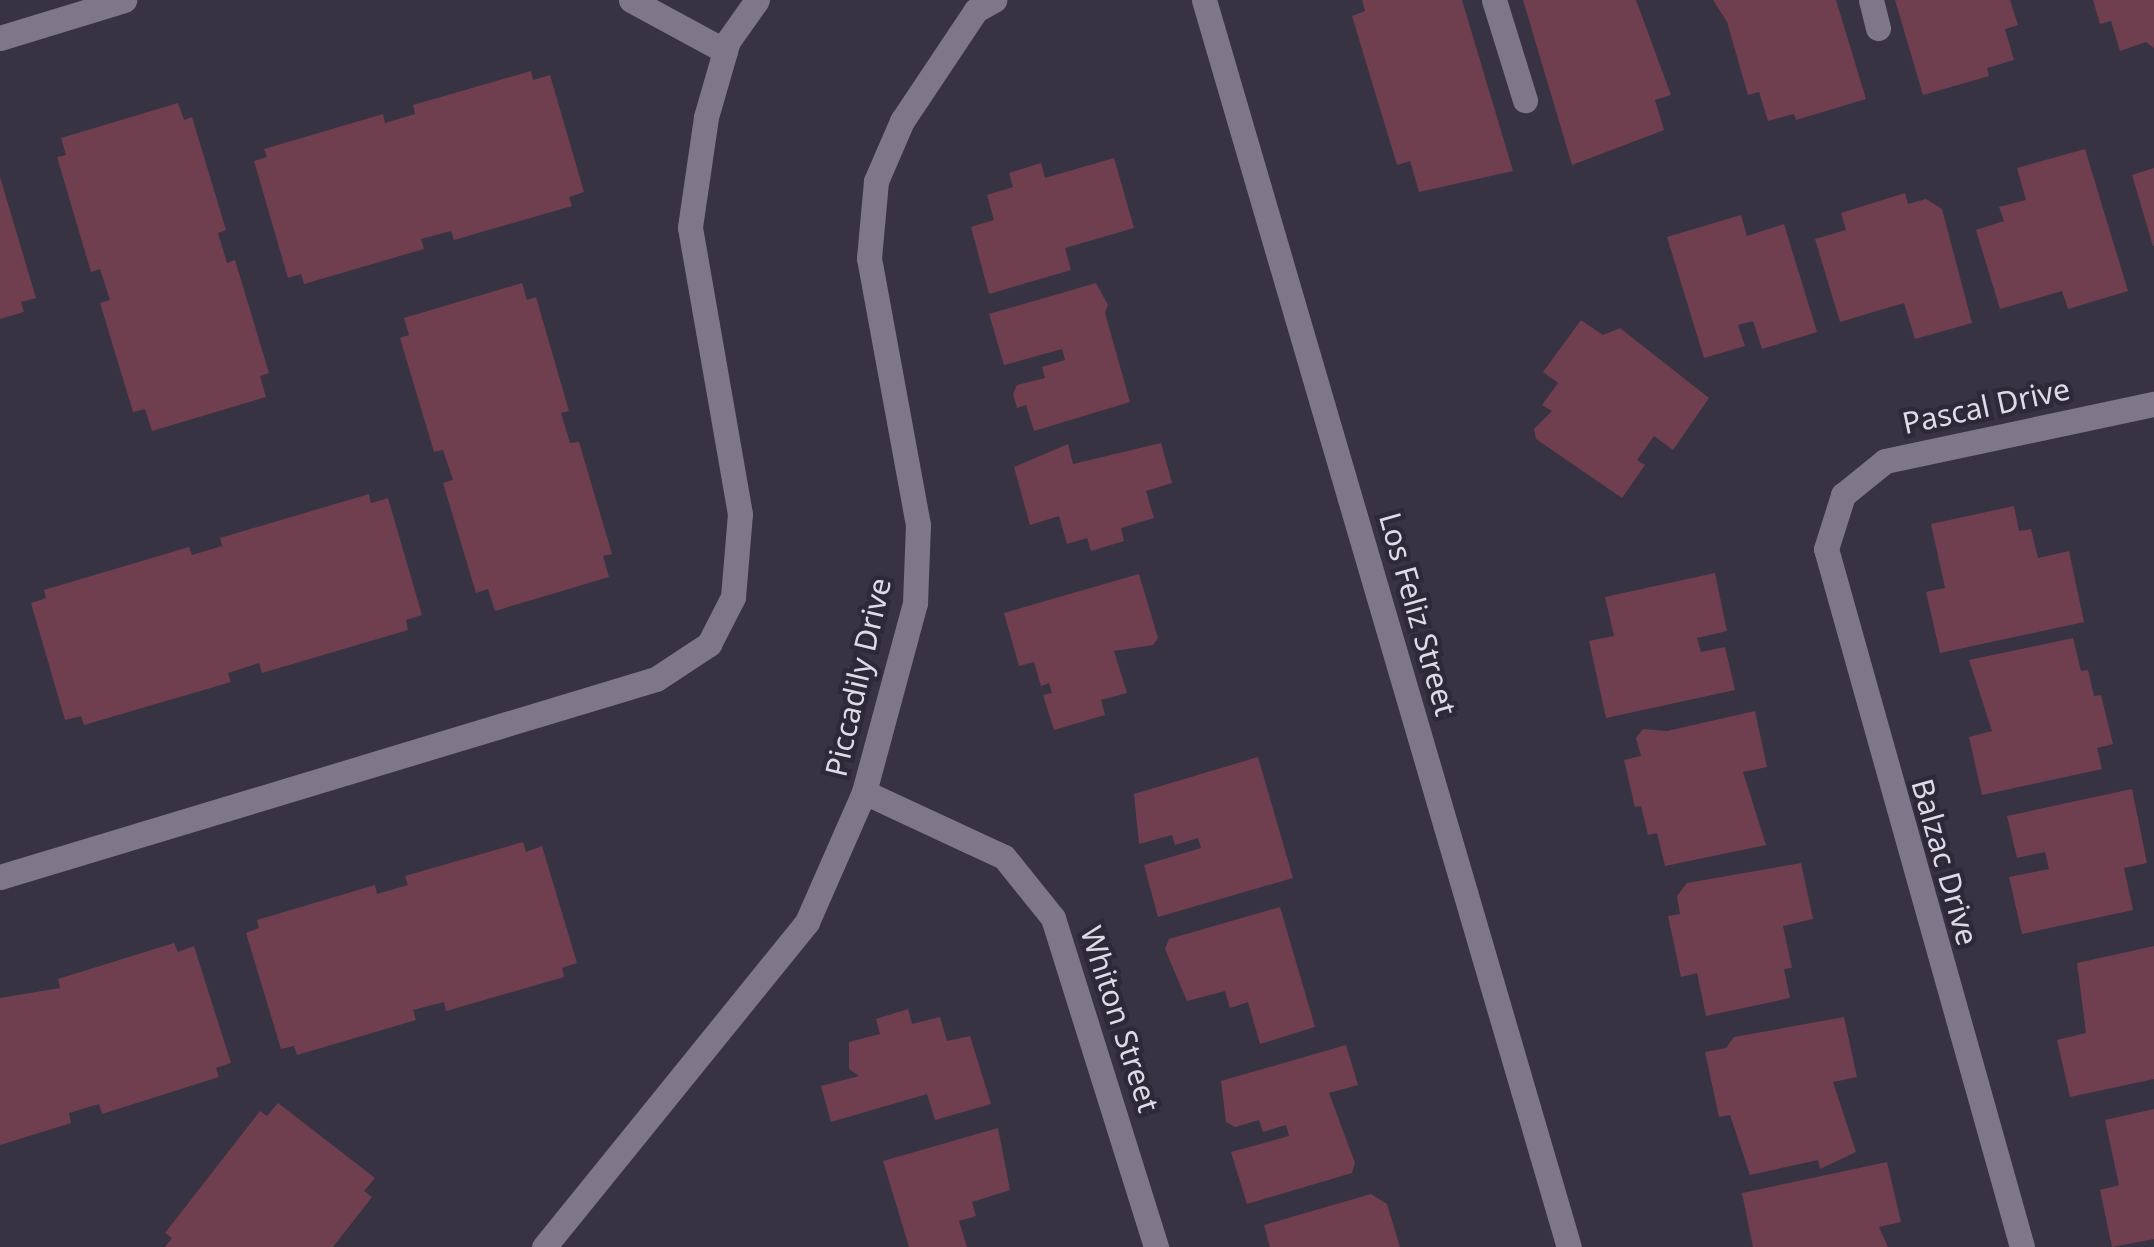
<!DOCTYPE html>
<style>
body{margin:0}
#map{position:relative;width:2154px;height:1247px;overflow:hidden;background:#383343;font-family:"Noto Sans",sans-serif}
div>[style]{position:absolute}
.building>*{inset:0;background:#6f3e4f}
.service>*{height:25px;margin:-12.5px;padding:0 12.5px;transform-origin:12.5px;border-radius:12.5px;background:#7e778a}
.minor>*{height:25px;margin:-12.5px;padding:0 12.5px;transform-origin:12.5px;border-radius:12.5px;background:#7e778a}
.tertiary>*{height:25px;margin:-12.5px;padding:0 12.5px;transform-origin:12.5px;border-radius:12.5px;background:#7e778a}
span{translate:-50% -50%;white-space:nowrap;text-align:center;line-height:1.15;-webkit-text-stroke:9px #2e2939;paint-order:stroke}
.street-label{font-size:30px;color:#dfdbe6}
</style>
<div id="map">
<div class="building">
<i style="clip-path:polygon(1362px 0,1462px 0,1513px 171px,1419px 192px,1410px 161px,1397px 165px,1352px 16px,1365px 11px)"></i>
<i style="clip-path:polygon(1523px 0,1636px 0,1671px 95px,1655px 100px,1664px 130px,1572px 165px)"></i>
<i style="clip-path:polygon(1713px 0,1836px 0,1866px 99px,1796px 120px,1794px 114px,1768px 121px,1759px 92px,1748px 95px,1727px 22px)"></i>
<i style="clip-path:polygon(1895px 0,2010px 0,2018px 25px,2005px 29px,2014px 60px,1987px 68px,1989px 76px,1923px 95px)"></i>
<i style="clip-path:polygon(2093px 0,2154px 0,2154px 48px,2146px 42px,2120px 51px,2111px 21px,2100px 24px)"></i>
<i style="clip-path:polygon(531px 71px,533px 80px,550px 75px,584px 192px,569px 197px,572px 206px,454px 240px,451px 231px,421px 239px,424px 249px,304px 284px,301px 274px,288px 278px,254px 161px,267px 157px,264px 149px,383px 114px,385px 123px,415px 114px,413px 105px)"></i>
<i style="clip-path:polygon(178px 103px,184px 120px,192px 117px,226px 230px,218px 233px,227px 263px,235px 260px,269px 373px,260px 376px,266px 397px,152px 431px,145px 409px,133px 412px,100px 303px,110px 300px,100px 269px,91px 272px,57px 157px,66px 155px,61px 138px)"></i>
<i style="clip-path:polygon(2085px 149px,2128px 291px,2068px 309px,2062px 291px,2000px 309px,1976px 230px,2004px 221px,1999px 207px,2026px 200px,2017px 168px)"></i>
<i style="clip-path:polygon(1114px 158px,1134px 228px,1065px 248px,1071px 270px,989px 294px,971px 227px,994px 220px,987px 195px,1013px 187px,1009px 173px,1041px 163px,1045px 178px)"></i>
<i style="clip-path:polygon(2154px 168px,2154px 246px,2153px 246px,2132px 175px)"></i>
<i style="clip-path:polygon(0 177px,36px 298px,21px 302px,24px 312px,0 319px)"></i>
<i style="clip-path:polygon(1905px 193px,1908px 204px,1926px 199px,1942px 209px,1972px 323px,1915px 339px,1904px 303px,1840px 322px,1815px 239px,1846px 230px,1841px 213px)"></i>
<i style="clip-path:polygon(1741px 215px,1747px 236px,1784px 224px,1817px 332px,1762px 349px,1753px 321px,1738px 325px,1745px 346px,1704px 358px,1667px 237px)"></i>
<i style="clip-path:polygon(522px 283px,527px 300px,536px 297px,569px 411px,561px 413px,570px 443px,579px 442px,612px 554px,603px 556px,609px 577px,495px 611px,488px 589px,476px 593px,443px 483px,453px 480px,443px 450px,434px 452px,400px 338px,409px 335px,404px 318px)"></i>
<i style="clip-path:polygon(1096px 283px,1108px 305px,1105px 313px,1130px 402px,1034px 431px,1026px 405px,1017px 408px,1013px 394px,1017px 385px,1045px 378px,1042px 367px,1065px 360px,1062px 349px,1004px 365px,989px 314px)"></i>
<i style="clip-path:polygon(1581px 320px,1603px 335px,1620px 328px,1709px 398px,1673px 450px,1654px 436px,1637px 460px,1645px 465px,1622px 498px,1536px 439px,1534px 429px,1552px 411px,1542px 405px,1558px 383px,1543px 372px)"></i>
<i style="clip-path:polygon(1161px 443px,1172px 483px,1146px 491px,1154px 518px,1121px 528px,1124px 541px,1091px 551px,1087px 538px,1067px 544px,1059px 516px,1030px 525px,1014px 467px,1068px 444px,1073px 464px)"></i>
<i style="clip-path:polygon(369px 494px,371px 503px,388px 498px,422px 615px,406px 620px,408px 630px,262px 673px,259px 663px,228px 673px,231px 682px,84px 725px,81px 716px,65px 720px,31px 603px,46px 598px,44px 590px,189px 547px,192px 555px,222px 546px,220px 538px)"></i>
<i style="clip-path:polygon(2014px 506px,2019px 531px,2031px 529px,2038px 558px,2069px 551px,2084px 622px,1940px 653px,1926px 592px,1945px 588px,1931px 524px)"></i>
<i style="clip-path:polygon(1715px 573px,1727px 631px,1697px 638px,1701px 652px,1725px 647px,1735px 690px,1606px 718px,1589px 641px,1614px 636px,1605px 597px)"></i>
<i style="clip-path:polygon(1139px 574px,1158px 638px,1153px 645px,1114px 651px,1127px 693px,1101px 700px,1105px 715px,1054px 730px,1043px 695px,1052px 693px,1049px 683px,1041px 686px,1034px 662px,1019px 666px,1004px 613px)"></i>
<i style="clip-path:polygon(2073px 638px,2081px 671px,2088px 670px,2094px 696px,2101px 695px,2113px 744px,2097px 748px,2102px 769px,1982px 795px,1969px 737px,1992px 731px,1969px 660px)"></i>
<i style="clip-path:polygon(1755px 711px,1767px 767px,1743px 772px,1766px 845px,1665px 866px,1657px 833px,1648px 835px,1641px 806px,1635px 807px,1624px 760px,1641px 756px,1636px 738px,1643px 729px,1667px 731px)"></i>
<i style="clip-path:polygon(1258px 757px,1293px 878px,1158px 917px,1144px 865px,1201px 848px,1198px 838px,1175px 845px,1172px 835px,1139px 844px,1134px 794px)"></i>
<i style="clip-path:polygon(2132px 789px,2147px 863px,2124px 868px,2133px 910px,2022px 934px,2009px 877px,2049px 869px,2045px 852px,2017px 858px,2007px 816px)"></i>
<i style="clip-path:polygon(523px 842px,526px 852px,542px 846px,577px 963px,562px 968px,564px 977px,446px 1011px,444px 1002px,413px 1010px,416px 1020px,297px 1055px,294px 1046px,281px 1049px,246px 933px,259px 928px,257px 920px,375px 885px,377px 894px,408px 885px,405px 876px)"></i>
<i style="clip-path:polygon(1801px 863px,1813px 919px,1783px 926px,1792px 968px,1784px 969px,1790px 998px,1706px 1016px,1697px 973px,1681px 977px,1668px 916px,1680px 914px,1677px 896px,1687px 883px)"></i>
<i style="clip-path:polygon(1280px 907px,1315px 1027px,1260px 1044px,1248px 1002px,1230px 1008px,1225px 991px,1187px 1001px,1165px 949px,1169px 939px)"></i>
<i style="clip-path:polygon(174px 943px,178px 952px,194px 946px,231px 1063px,216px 1068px,219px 1077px,102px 1114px,99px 1104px,69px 1113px,71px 1123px,0 1145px,0 998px,60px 988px,58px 979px)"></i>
<i style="clip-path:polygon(2154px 946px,2154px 1079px,2070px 1097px,2057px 1040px,2086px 1033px,2077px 963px)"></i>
<i style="clip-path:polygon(908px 1009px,912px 1024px,940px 1017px,947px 1041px,970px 1036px,991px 1104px,935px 1120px,927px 1094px,831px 1122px,821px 1086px,859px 1076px,849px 1069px,849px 1042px,880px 1034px,876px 1019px)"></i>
<i style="clip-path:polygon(1844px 1017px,1857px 1077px,1833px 1082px,1856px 1152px,1820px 1169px,1818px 1160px,1750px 1175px,1730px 1115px,1719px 1117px,1705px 1052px,1726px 1048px,1734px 1037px)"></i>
<i style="clip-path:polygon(1346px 1045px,1358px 1085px,1329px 1093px,1355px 1163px,1352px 1173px,1247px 1204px,1231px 1152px,1289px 1136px,1286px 1125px,1263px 1132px,1259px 1120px,1235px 1127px,1226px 1122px,1221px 1081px)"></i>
<i style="clip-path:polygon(278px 1103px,375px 1178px,364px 1191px,372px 1197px,333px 1247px,165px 1247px,172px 1238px,165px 1233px,260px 1111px,267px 1116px)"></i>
<i style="clip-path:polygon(2154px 1109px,2154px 1239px,2112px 1247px,2100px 1190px,2119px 1185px,2105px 1120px)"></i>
<i style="clip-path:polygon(998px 1128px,1010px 1190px,972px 1202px,976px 1216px,959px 1221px,967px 1247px,909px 1247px,883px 1161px)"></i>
<i style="clip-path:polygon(1887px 1162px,1901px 1222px,1879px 1227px,1888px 1247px,1753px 1247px,1742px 1193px)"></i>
<i style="clip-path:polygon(1371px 1194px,1387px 1204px,1400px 1247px,1270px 1247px,1264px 1225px)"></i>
</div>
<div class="service">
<i style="left:631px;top:0;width:107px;rotate:28.5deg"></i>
<i style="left:1494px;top:0;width:105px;rotate:72.8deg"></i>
<i style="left:1871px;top:0;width:29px;rotate:76deg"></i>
<i style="left:0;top:38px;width:130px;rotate:-17deg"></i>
<i style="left:0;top:877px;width:685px;rotate:-16.8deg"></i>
<i style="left:656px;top:679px;width:64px;rotate:-33.4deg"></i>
<i style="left:709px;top:644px;width:53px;rotate:-62.9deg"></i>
<i style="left:733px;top:597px;width:83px;rotate:-85.2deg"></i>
<i style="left:740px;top:514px;width:291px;rotate:-99.9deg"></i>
<i style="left:690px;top:227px;width:111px;rotate:-81.7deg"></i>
<i style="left:706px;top:117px;width:79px;rotate:-73.9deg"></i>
<i style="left:728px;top:41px;width:50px;rotate:-54.7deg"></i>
</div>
<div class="minor">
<i style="left:864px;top:792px;width:154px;rotate:24.9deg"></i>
<i style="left:1004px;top:857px;width:78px;rotate:51.2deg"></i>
<i style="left:1053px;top:918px;width:345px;rotate:72.6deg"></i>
<i style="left:544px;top:1247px;width:418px;rotate:-51deg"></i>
<i style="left:807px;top:922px;width:142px;rotate:-66.3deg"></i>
<i style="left:864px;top:792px;width:196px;rotate:-74.9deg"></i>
<i style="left:915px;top:603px;width:78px;rotate:-87.8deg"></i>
<i style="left:918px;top:525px;width:271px;rotate:-100.4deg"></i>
<i style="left:869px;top:258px;width:77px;rotate:-84.8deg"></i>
<i style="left:876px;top:181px;width:65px;rotate:-66.6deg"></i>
<i style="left:902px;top:121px;width:133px;rotate:-56.3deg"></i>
<i style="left:976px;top:10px;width:21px;rotate:-29deg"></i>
<i style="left:2022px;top:1247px;width:725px;rotate:-105.68deg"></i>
<i style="left:1826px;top:549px;width:57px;rotate:-72.5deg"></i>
<i style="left:1843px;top:495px;width:54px;rotate:-39deg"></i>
<i style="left:1885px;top:461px;width:275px;rotate:-12deg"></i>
</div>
<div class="tertiary">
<i style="left:1204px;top:0;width:1299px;rotate:73.69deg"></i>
</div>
<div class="street-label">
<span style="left:1986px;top:406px;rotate:-12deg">Pascal Drive</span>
<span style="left:1418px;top:614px;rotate:74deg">Los Feliz Street</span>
<span style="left:858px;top:677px;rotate:-77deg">Piccadily Drive</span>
<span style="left:1945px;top:862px;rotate:74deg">Balzac Drive</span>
<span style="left:1120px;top:1019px;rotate:72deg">Whiton Street</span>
</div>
</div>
